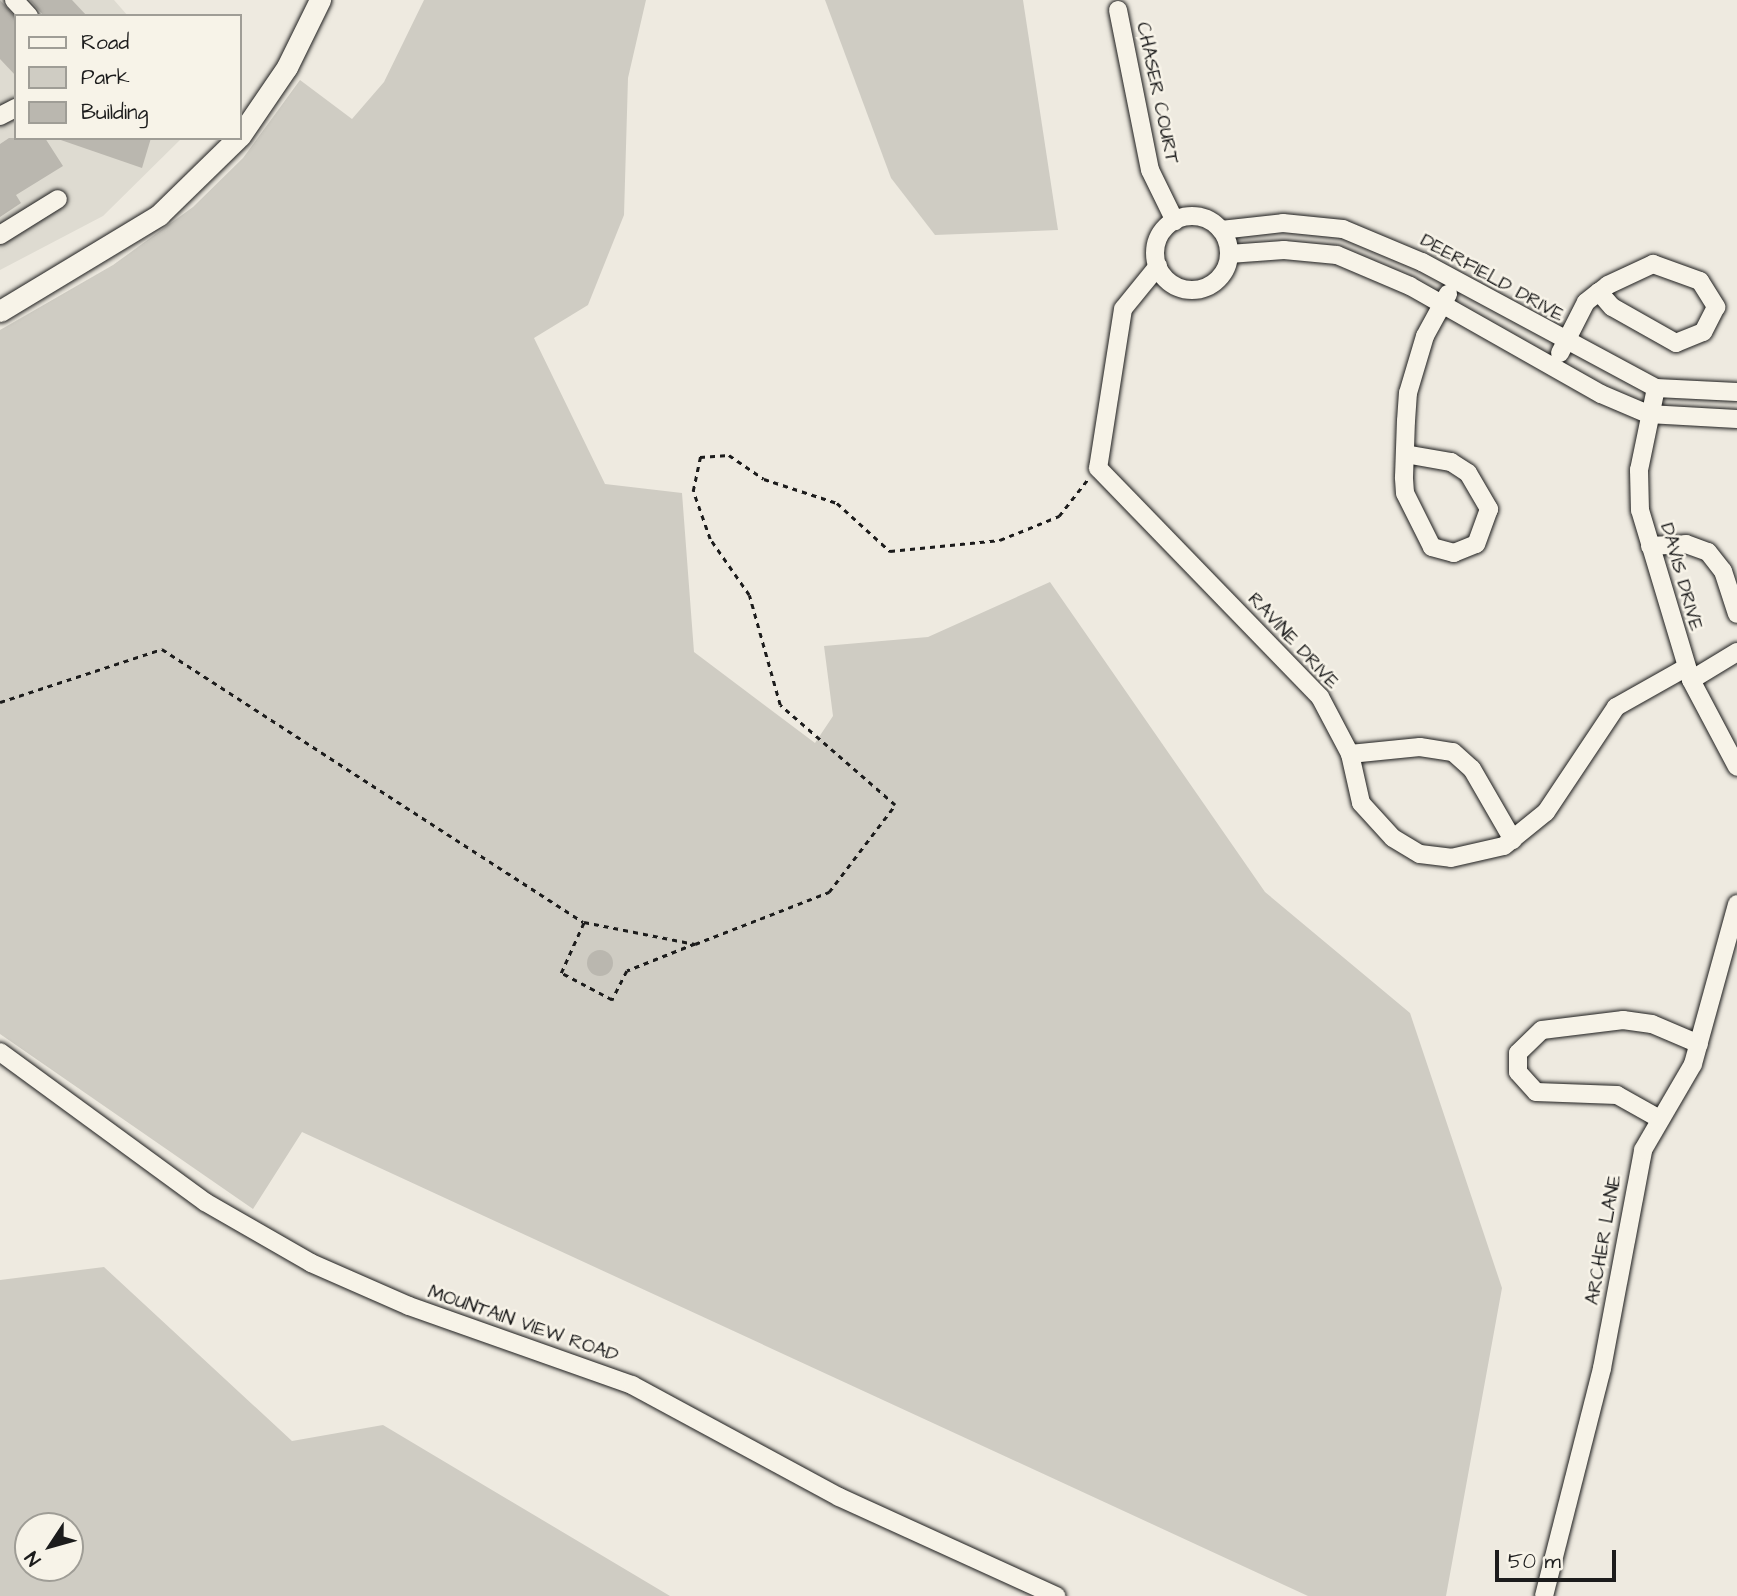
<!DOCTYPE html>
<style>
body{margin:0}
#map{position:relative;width:1737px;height:1596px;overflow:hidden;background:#eeeae0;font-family:"Architects Daughter",sans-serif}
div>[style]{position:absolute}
.built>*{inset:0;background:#dedbd1}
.green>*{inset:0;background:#cfccc3}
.building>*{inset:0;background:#bab7af}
.round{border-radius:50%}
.path>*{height:2.5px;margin-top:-1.25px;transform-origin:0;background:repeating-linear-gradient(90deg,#1c1c1c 0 5px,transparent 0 10px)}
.roads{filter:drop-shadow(0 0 2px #1c1c1c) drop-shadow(0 0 2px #1c1c1c)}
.minor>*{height:18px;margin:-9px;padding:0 9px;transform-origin:9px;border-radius:9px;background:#f7f3e8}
.minor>.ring{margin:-9px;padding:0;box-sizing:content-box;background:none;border:18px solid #f7f3e8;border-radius:50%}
.major>*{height:21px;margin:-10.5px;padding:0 10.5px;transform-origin:10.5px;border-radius:10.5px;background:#f7f3e8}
span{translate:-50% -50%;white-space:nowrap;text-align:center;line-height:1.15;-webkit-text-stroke:5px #f7f3e8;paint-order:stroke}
.street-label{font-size:19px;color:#1c1c1c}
.legend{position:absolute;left:14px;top:14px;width:228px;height:126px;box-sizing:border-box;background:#f7f3e8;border:2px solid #9f9d96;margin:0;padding:9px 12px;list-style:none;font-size:21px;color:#1c1c1c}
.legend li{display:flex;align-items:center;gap:14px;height:35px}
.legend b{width:35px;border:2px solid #9f9d96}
.north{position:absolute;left:14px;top:1512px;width:70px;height:70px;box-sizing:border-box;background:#f7f3e8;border:2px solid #9f9d96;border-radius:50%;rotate:234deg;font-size:19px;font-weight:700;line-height:28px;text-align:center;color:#1c1c1c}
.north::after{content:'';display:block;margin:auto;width:24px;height:32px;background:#1c1c1c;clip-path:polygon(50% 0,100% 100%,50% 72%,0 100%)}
.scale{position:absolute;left:1495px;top:1550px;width:121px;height:32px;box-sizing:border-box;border:4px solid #1c1c1c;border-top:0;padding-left:9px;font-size:21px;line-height:24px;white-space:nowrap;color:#1c1c1c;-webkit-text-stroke:5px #f7f3e8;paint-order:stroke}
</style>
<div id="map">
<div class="built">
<i style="clip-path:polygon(0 0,114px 0,128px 16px,16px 16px,16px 138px,182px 138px,103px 216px,0 270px)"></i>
</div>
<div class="green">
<i style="clip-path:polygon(424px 0,646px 0,628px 78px,624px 215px,588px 305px,534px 338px,605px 484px,682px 493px,694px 652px,815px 743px,833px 716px,824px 646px,928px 637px,1050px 582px,1265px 892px,1410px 1013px,1502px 1288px,1446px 1596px,1308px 1596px,302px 1132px,253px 1209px,0 1034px,0 330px,113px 265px,193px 207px,243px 158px,300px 80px,352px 119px,384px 82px)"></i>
<i style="clip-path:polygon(825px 0,1023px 0,1058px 230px,935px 235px,891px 178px)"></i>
<i style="clip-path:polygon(evenodd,104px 1267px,292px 1441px,383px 1425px,670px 1596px,0 1596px,0 1280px,104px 1267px,70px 1526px,70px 1568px,28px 1568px,28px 1526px,70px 1526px)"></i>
</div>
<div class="building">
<i style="clip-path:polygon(0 0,16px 18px,16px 76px,0 59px)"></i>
<i style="clip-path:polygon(30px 0,72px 0,87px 16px,44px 16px)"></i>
<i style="clip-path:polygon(9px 138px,45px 138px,63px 166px,16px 195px,21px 203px,0 217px,0 144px)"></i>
<i style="clip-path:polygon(55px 138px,151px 138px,142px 168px)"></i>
<i class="round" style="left:587px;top:950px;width:26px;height:26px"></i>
</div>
<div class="path">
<i style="left:0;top:702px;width:170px;rotate:-18.1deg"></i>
<i style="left:162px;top:649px;width:502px;rotate:32.96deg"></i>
<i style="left:695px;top:944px;width:73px;rotate:158.3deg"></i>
<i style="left:627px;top:971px;width:33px;rotate:117deg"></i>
<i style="left:612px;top:1000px;width:58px;rotate:-152.1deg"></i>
<i style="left:561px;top:973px;width:56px;rotate:-65.7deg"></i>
<i style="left:584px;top:922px;width:113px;rotate:11.2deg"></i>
<i style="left:695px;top:944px;width:144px;rotate:-21.2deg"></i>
<i style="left:829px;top:892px;width:109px;rotate:-52.8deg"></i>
<i style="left:895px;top:805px;width:152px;rotate:-139deg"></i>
<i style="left:780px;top:705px;width:114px;rotate:-105.7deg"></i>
<i style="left:749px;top:595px;width:68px;rotate:-124.9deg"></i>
<i style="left:710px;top:539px;width:51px;rotate:-109.5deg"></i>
<i style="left:693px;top:491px;width:35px;rotate:-78deg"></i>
<i style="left:700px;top:457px;width:29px;rotate:-4deg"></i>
<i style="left:729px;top:455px;width:42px;rotate:34.4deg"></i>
<i style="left:764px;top:479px;width:77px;rotate:18.2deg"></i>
<i style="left:837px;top:503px;width:72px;rotate:42.2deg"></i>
<i style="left:890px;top:551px;width:111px;rotate:-5.7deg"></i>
<i style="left:1000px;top:540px;width:64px;rotate:-22.1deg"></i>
<i style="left:1059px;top:516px;width:47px;rotate:-51.9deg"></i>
</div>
<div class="roads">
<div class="minor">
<i style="left:14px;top:0;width:22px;rotate:47deg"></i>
<i style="left:1118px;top:10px;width:163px;rotate:78.7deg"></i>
<i style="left:1150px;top:170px;width:57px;rotate:63.9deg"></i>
<i style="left:0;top:116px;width:18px;rotate:-27deg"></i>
<i class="ring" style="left:1155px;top:216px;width:56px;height:56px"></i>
<i style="left:1221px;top:230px;width:62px;rotate:-6.4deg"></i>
<i style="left:1283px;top:223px;width:60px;rotate:5.7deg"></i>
<i style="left:1343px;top:229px;width:86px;rotate:22.7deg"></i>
<i style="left:1422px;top:262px;width:266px;rotate:28.3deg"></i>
<i style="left:1656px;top:388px;width:81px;rotate:2.8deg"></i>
<i style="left:0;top:235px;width:68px;rotate:-31.8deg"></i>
<i style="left:1229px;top:254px;width:55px;rotate:-4.2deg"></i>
<i style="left:1284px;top:250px;width:53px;rotate:5.4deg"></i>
<i style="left:1337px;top:255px;width:79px;rotate:23deg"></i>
<i style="left:1410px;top:286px;width:219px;rotate:29.5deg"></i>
<i style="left:1601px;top:394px;width:51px;rotate:23.1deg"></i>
<i style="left:1648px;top:414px;width:89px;rotate:3.2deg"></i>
<i style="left:1158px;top:266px;width:55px;rotate:129.1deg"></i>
<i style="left:1123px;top:309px;width:161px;rotate:98.9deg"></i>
<i style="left:1098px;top:468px;width:319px;rotate:45.9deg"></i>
<i style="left:1320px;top:697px;width:64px;rotate:62.2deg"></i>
<i style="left:1350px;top:754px;width:50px;rotate:77.3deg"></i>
<i style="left:1361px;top:803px;width:47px;rotate:47.6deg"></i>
<i style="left:1393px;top:838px;width:31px;rotate:31deg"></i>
<i style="left:1420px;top:854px;width:31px;rotate:7deg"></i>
<i style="left:1451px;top:858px;width:54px;rotate:-12.8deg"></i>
<i style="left:1504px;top:846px;width:54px;rotate:-39deg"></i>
<i style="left:1546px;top:812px;width:126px;rotate:-56.3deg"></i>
<i style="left:1616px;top:707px;width:81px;rotate:-29.4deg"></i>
<i style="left:1560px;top:353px;width:57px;rotate:-63deg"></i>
<i style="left:1586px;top:302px;width:16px;rotate:-38deg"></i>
<i style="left:1599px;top:292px;width:11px;rotate:-38deg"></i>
<i style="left:1608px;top:285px;width:50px;rotate:-25deg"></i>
<i style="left:1653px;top:264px;width:50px;rotate:19.9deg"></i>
<i style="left:1700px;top:281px;width:31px;rotate:58deg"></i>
<i style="left:1716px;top:307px;width:28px;rotate:117deg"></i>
<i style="left:1703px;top:332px;width:29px;rotate:158deg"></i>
<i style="left:1676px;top:343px;width:73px;rotate:-150.6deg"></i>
<i style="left:1612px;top:307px;width:20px;rotate:-131deg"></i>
<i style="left:1656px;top:388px;width:84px;rotate:101.7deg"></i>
<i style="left:1639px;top:470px;width:40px;rotate:88.6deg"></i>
<i style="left:1640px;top:510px;width:177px;rotate:73.3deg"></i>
<i style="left:1691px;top:680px;width:98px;rotate:62.1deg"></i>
<i style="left:1405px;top:454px;width:47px;rotate:9.9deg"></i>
<i style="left:1451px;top:462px;width:20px;rotate:33deg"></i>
<i style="left:1468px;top:473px;width:42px;rotate:59.7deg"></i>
<i style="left:1489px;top:509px;width:37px;rotate:110deg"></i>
<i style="left:1476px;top:544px;width:24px;rotate:158deg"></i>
<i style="left:1454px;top:553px;width:23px;rotate:-165deg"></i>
<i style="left:1432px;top:547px;width:60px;rotate:-116.6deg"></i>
<i style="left:1405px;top:493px;width:16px;rotate:-94deg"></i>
<i style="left:1404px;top:477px;width:56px;rotate:-88deg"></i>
<i style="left:1406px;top:421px;width:28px;rotate:-86deg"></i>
<i style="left:1408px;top:393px;width:59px;rotate:-73.4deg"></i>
<i style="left:1425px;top:336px;width:48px;rotate:-61.3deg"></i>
<i style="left:1650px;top:546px;width:36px;rotate:-3deg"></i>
<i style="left:1686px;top:544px;width:23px;rotate:20deg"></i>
<i style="left:1708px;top:552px;width:24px;rotate:52deg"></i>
<i style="left:1723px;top:571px;width:45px;rotate:72deg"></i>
<i style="left:1691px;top:680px;width:54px;rotate:-31.3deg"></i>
<i style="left:1350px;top:754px;width:70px;rotate:-5.7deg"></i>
<i style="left:1420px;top:747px;width:33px;rotate:9deg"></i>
<i style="left:1453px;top:752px;width:25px;rotate:42deg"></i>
<i style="left:1472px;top:769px;width:82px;rotate:60deg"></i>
<i style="left:0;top:1052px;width:254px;rotate:36.2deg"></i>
<i style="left:205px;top:1202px;width:122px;rotate:29.9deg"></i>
<i style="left:311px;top:1263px;width:107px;rotate:23.7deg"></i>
<i style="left:409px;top:1306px;width:237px;rotate:19.5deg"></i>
<i style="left:632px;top:1385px;width:235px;rotate:28.4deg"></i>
<i style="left:839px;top:1497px;width:239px;rotate:24.5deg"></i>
<i style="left:1658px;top:1118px;width:47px;rotate:-150.7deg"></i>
<i style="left:1617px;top:1095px;width:81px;rotate:-177.9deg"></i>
<i style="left:1536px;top:1092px;width:27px;rotate:-132deg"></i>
<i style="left:1518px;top:1072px;width:19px;rotate:-90deg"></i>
<i style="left:1518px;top:1053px;width:33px;rotate:-44deg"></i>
<i style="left:1542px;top:1030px;width:82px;rotate:-7deg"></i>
<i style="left:1623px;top:1020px;width:29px;rotate:8deg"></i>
<i style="left:1652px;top:1024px;width:51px;rotate:23.1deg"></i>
<i style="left:1544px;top:1596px;width:235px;rotate:-75.7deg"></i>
<i style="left:1602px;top:1368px;width:222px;rotate:-79.3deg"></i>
<i style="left:1643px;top:1150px;width:99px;rotate:-59.8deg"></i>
<i style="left:1693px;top:1064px;width:166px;rotate:-74.6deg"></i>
</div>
<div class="major">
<i style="left:240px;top:136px;width:83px;rotate:-55.7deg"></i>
<i style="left:287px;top:67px;width:75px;rotate:-63.8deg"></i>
<i style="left:0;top:311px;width:186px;rotate:-31.1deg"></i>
<i style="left:159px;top:215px;width:110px;rotate:-44.3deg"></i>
</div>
</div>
<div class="street-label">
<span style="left:1157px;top:93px;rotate:78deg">CHASER COURT</span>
<span style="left:1492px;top:278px;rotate:29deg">DEERFIELD DRIVE</span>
<span style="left:1681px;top:577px;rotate:74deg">DAVIS DRIVE</span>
<span style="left:1293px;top:641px;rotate:47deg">RAVINE DRIVE</span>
<span style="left:1604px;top:1240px;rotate:-80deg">ARCHER LANE</span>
<span style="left:523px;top:1324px;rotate:19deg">MOUNTAIN VIEW ROAD</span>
</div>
<ul class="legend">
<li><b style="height:9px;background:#f7f3e8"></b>Road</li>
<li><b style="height:19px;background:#cfccc3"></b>Park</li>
<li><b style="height:19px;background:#bab7af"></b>Building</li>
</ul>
<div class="north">N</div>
<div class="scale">50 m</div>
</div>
